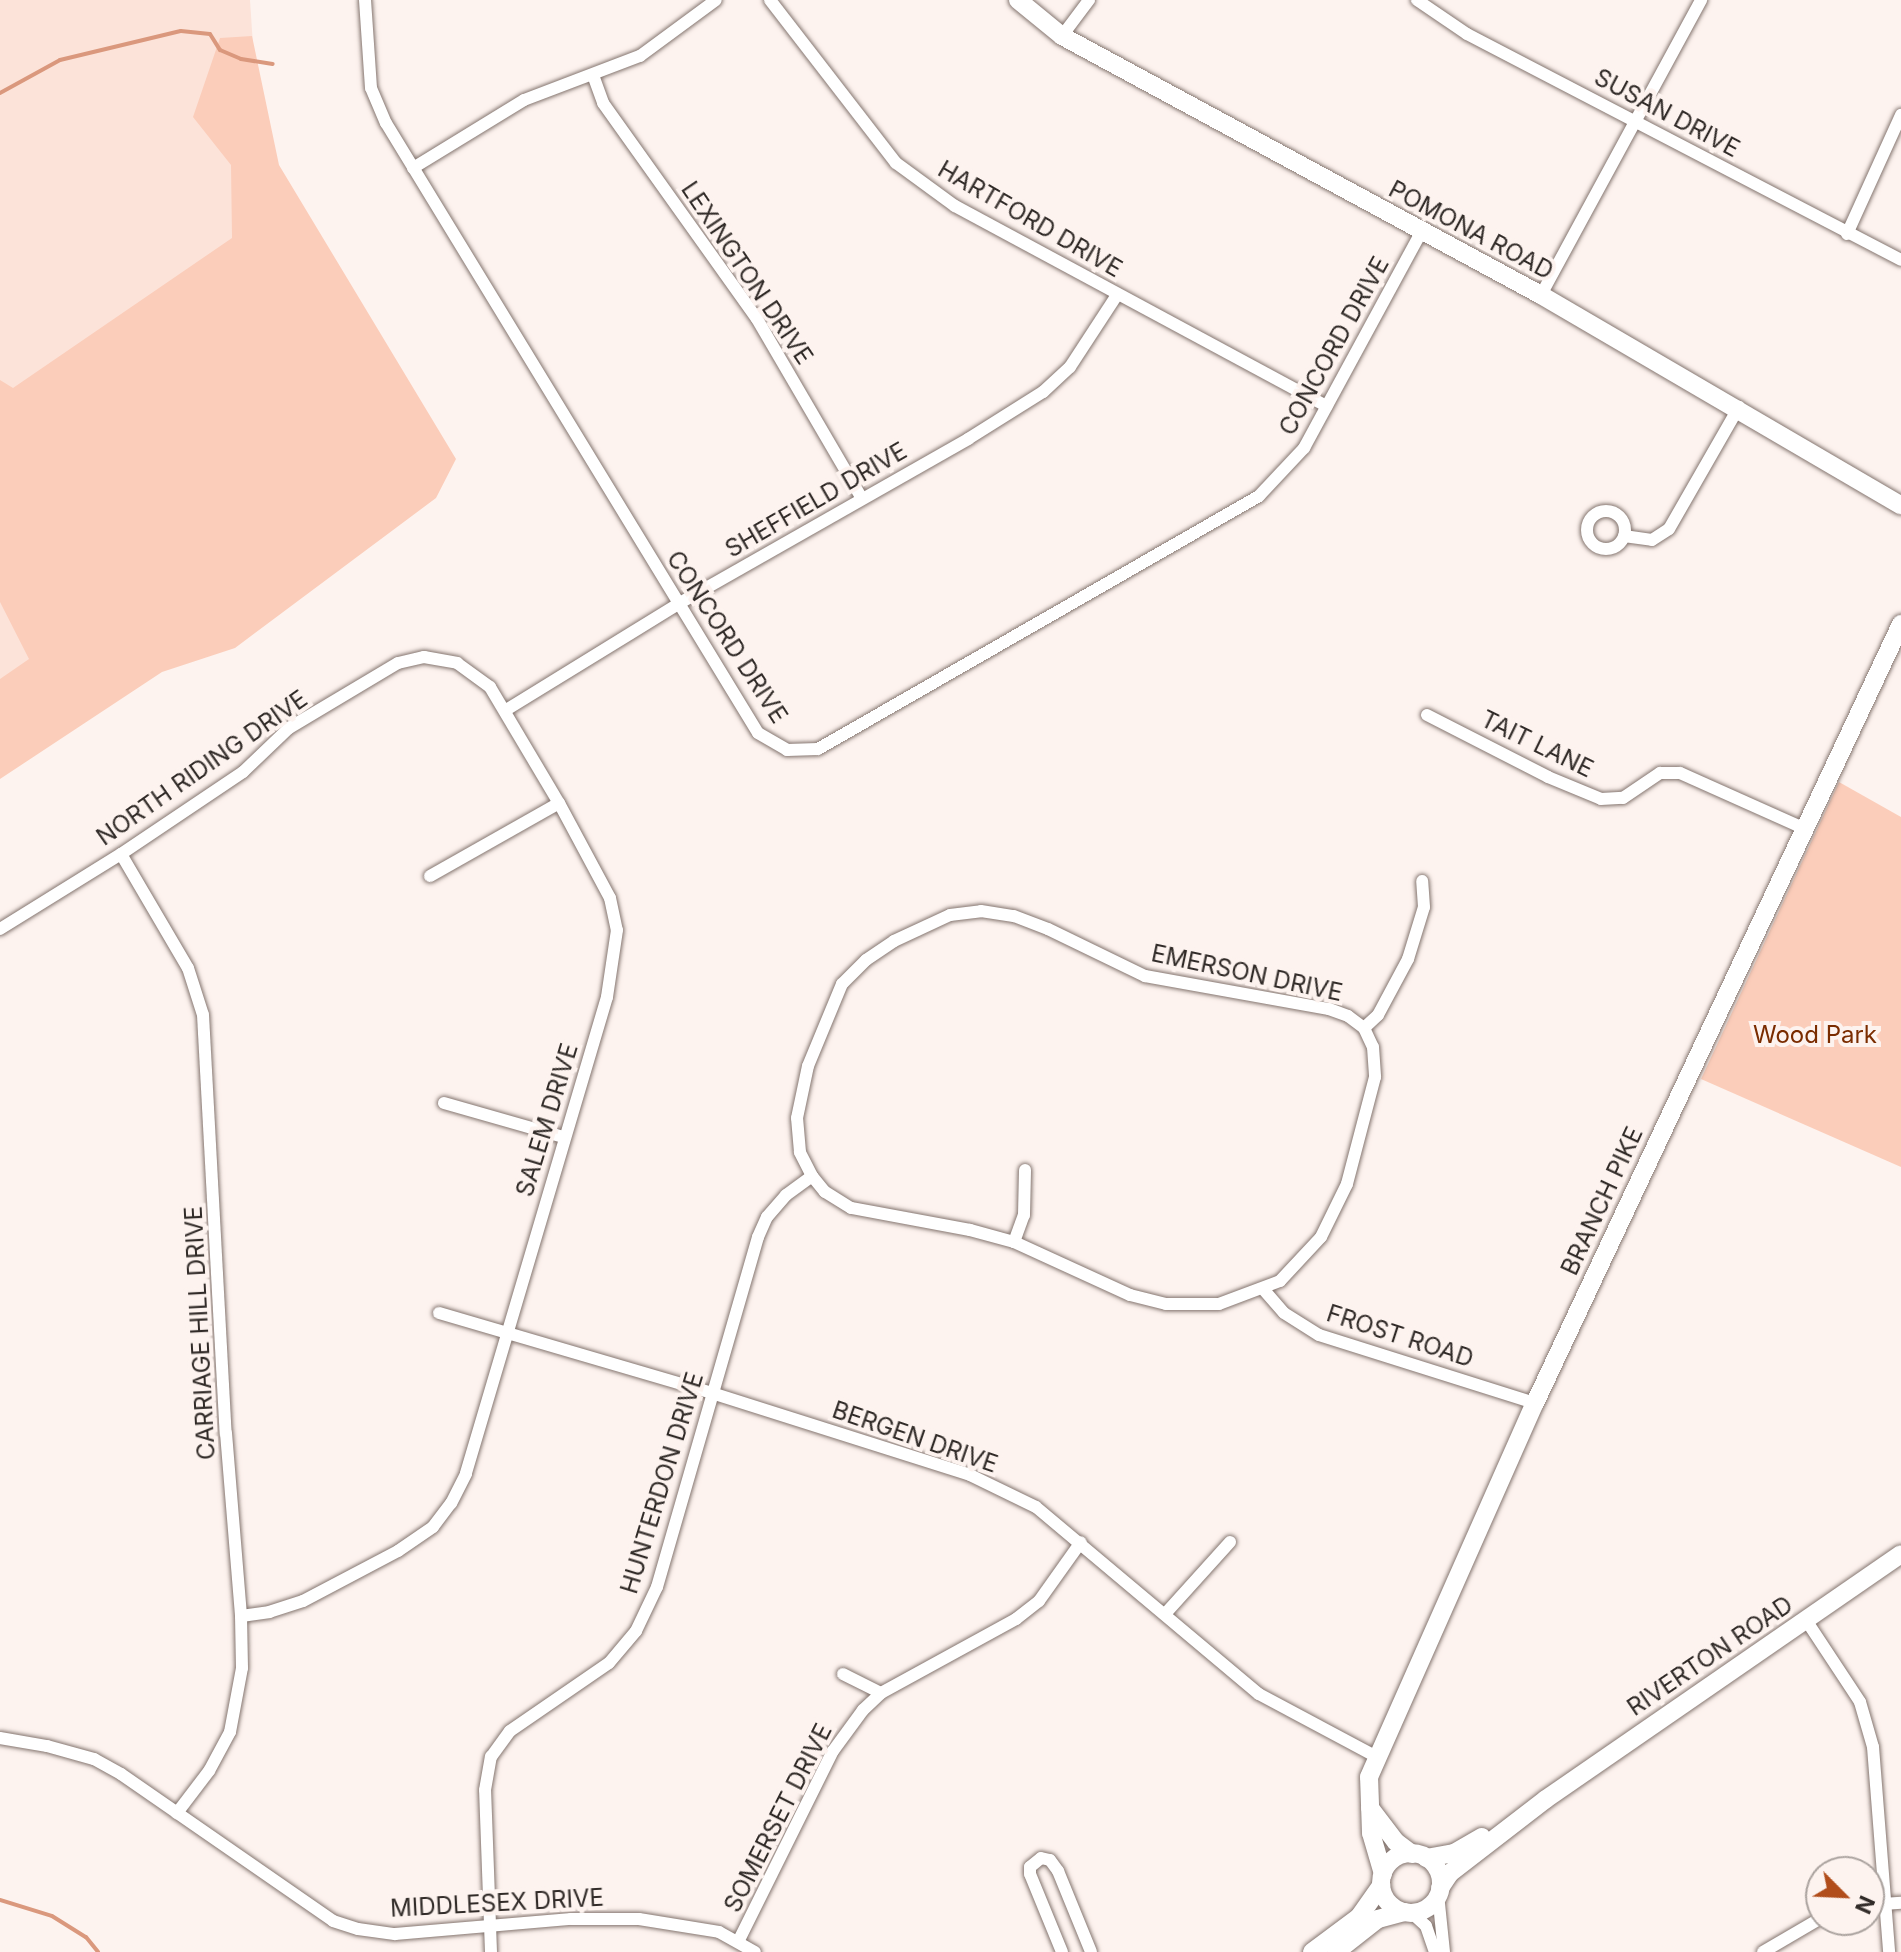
<!DOCTYPE html>
<style>
body{margin:0}
#map{position:relative;width:1901px;height:1952px;overflow:hidden;background:#fdf3ef;font-family:Inter,sans-serif}
div>[style]{position:absolute}
.built>*{inset:0;background:#fce3d9}
.green>*{inset:0;background:#fbcdba}
.stream>*{height:4px;margin:-2px;padding:0 2px;transform-origin:2px;border-radius:2px;background:#da987d}
.roads{filter:drop-shadow(0 0 2px #84756f) drop-shadow(0 0 2px #84756f)}
.street>*{height:12px;margin:-6px;padding:0 6px;transform-origin:6px;border-radius:6px;background:#fff}
.street>.ring{margin:-6px;padding:0;box-sizing:content-box;background:none;border:12px solid #fff;border-radius:50%}
.secondary>*{height:18px;margin:-9px;padding:0 9px;transform-origin:9px;border-radius:9px;background:#fff}
.secondary>.ring{margin:-9px;padding:0;box-sizing:content-box;background:none;border:18px solid #fff;border-radius:50%}
span{translate:-50% -50%;white-space:nowrap;text-align:center;line-height:1.15;-webkit-text-stroke:8px #fdf3ef;paint-order:stroke}
.street-label{font-size:24px;color:#312b28}
.park-label{font-size:24px;color:#7a2c00}
.north{position:absolute;left:1805px;top:1856px;width:80px;height:80px;box-sizing:border-box;background:#fdf3ef;border:2px solid #aba39f;border-radius:50%;rotate:114deg;font-size:22px;font-weight:700;line-height:32px;text-align:center;color:#312b28}
.north::after{content:'';display:block;margin:auto;width:28px;height:36px;background:#b14d1b;clip-path:polygon(50% 0,100% 100%,50% 72%,0 100%)}
</style>
<div id="map">
<div class="built">
<i style="clip-path:polygon(0 0,250px 0,288px 580px,0 773px)"></i>
</div>
<div class="green">
<i style="clip-path:polygon(252px 36px,279px 165px,456px 459px,436px 498px,235px 648px,162px 672px,0 779px,0 679px,29px 659px,0 602px,0 380px,13px 388px,232px 238px,231px 165px,193px 117px,220px 38px)"></i>
<i style="clip-path:polygon(1839px 782px,1901px 817px,1901px 1167px,1701px 1079px)"></i>
</div>
<div class="stream">
<i style="left:0;top:93px;width:68px;rotate:-28.8deg"></i>
<i style="left:60px;top:60px;width:124px;rotate:-13.5deg"></i>
<i style="left:181px;top:31px;width:29px;rotate:6deg"></i>
<i style="left:210px;top:34px;width:19px;rotate:58deg"></i>
<i style="left:220px;top:50px;width:23px;rotate:23deg"></i>
<i style="left:241px;top:59px;width:32px;rotate:9deg"></i>
<i style="left:0;top:1900px;width:54px;rotate:17.1deg"></i>
<i style="left:52px;top:1916px;width:40px;rotate:32deg"></i>
<i style="left:86px;top:1937px;width:19px;rotate:51deg"></i>
</div>
<div class="roads">
<div class="street">
<i style="left:365px;top:0;width:88px;rotate:86.1deg"></i>
<i style="left:371px;top:88px;width:38px;rotate:67deg"></i>
<i style="left:386px;top:123px;width:714px;rotate:58.62deg"></i>
<i style="left:758px;top:733px;width:34px;rotate:30deg"></i>
<i style="left:787px;top:750px;width:31px;rotate:-2deg"></i>
<i style="left:818px;top:749px;width:508px;rotate:-29.84deg"></i>
<i style="left:1259px;top:496px;width:66px;rotate:-46.8deg"></i>
<i style="left:1304px;top:448px;width:247px;rotate:-61.5deg"></i>
<i style="left:770px;top:0;width:206px;rotate:52.3deg"></i>
<i style="left:896px;top:163px;width:73px;rotate:36.1deg"></i>
<i style="left:955px;top:206px;width:422px;rotate:28.3deg"></i>
<i style="left:1417px;top:0;width:60px;rotate:34.2deg"></i>
<i style="left:1467px;top:34px;width:489px;rotate:27.5deg"></i>
<i style="left:1062px;top:36px;width:45px;rotate:-53.1deg"></i>
<i style="left:593px;top:75px;width:30px;rotate:70deg"></i>
<i style="left:603px;top:103px;width:265px;rotate:54.5deg"></i>
<i style="left:757px;top:319px;width:208px;rotate:59.7deg"></i>
<i style="left:413px;top:168px;width:130px;rotate:-31.5deg"></i>
<i style="left:524px;top:100px;width:124px;rotate:-20.8deg"></i>
<i style="left:640px;top:56px;width:94px;rotate:-36.4deg"></i>
<i style="left:1847px;top:234px;width:131px;rotate:-65.6deg"></i>
<i style="left:1541px;top:295px;width:336px;rotate:-61.5deg"></i>
<i class="ring" style="left:1587px;top:511px;width:26px;height:26px"></i>
<i style="left:1624px;top:536px;width:28px;rotate:8deg"></i>
<i style="left:1652px;top:540px;width:20px;rotate:-33deg"></i>
<i style="left:1669px;top:529px;width:141px;rotate:-60.2deg"></i>
<i style="left:506px;top:710px;width:202px;rotate:-31.6deg"></i>
<i style="left:678px;top:604px;width:334px;rotate:-29.6deg"></i>
<i style="left:968px;top:439px;width:89px;rotate:-32.1deg"></i>
<i style="left:1043px;top:392px;width:37px;rotate:-43deg"></i>
<i style="left:1070px;top:367px;width:86px;rotate:-56.9deg"></i>
<i style="left:1427px;top:715px;width:136px;rotate:27.1deg"></i>
<i style="left:1548px;top:777px;width:57px;rotate:22.5deg"></i>
<i style="left:1601px;top:799px;width:22px;rotate:-3deg"></i>
<i style="left:1623px;top:798px;width:45px;rotate:-34deg"></i>
<i style="left:1660px;top:773px;width:20px"></i>
<i style="left:1680px;top:773px;width:135px;rotate:24.1deg"></i>
<i style="left:121px;top:854px;width:132px;rotate:59.6deg"></i>
<i style="left:188px;top:968px;width:49px;rotate:72.3deg"></i>
<i style="left:203px;top:1015px;width:419px;rotate:86.9deg"></i>
<i style="left:226px;top:1433px;width:184px;rotate:85.3deg"></i>
<i style="left:241px;top:1616px;width:52px;rotate:88.9deg"></i>
<i style="left:242px;top:1668px;width:65px;rotate:100.6deg"></i>
<i style="left:230px;top:1732px;width:44px;rotate:118.3deg"></i>
<i style="left:209px;top:1771px;width:53px;rotate:127.3deg"></i>
<i style="left:430px;top:876px;width:148px;rotate:-29.5deg"></i>
<i style="left:981px;top:911px;width:33px;rotate:9deg"></i>
<i style="left:1014px;top:916px;width:36px;rotate:21deg"></i>
<i style="left:1048px;top:929px;width:108px;rotate:25.9deg"></i>
<i style="left:1145px;top:976px;width:187px;rotate:10.2deg"></i>
<i style="left:1329px;top:1009px;width:20px;rotate:20deg"></i>
<i style="left:1348px;top:1016px;width:20px;rotate:37deg"></i>
<i style="left:1364px;top:1028px;width:21px;rotate:65deg"></i>
<i style="left:1373px;top:1047px;width:30px;rotate:86deg"></i>
<i style="left:1375px;top:1077px;width:111px;rotate:104.7deg"></i>
<i style="left:1347px;top:1184px;width:59px;rotate:116.1deg"></i>
<i style="left:1321px;top:1237px;width:60px;rotate:133deg"></i>
<i style="left:1280px;top:1281px;width:65px;rotate:159.3deg"></i>
<i style="left:1219px;top:1304px;width:53px;rotate:180deg"></i>
<i style="left:1166px;top:1304px;width:37px;rotate:-166deg"></i>
<i style="left:1130px;top:1295px;width:128px;rotate:-155.4deg"></i>
<i style="left:1014px;top:1242px;width:46px;rotate:-164.7deg"></i>
<i style="left:970px;top:1230px;width:121px;rotate:-169.5deg"></i>
<i style="left:851px;top:1208px;width:31px;rotate:-148deg"></i>
<i style="left:825px;top:1192px;width:21px;rotate:-129deg"></i>
<i style="left:812px;top:1176px;width:27px;rotate:-117deg"></i>
<i style="left:800px;top:1152px;width:34px;rotate:-95deg"></i>
<i style="left:797px;top:1118px;width:53px;rotate:-78.1deg"></i>
<i style="left:808px;top:1066px;width:89px;rotate:-67.5deg"></i>
<i style="left:842px;top:984px;width:34px;rotate:-45deg"></i>
<i style="left:866px;top:960px;width:34px;rotate:-34deg"></i>
<i style="left:894px;top:941px;width:62px;rotate:-24.9deg"></i>
<i style="left:950px;top:915px;width:31px;rotate:-7deg"></i>
<i style="left:0;top:929px;width:142px;rotate:-31.8deg"></i>
<i style="left:121px;top:854px;width:147px;rotate:-33.9deg"></i>
<i style="left:243px;top:772px;width:64px;rotate:-43.7deg"></i>
<i style="left:289px;top:728px;width:127px;rotate:-30.8deg"></i>
<i style="left:398px;top:663px;width:27px;rotate:-13deg"></i>
<i style="left:424px;top:657px;width:34px;rotate:10deg"></i>
<i style="left:457px;top:663px;width:41px;rotate:36deg"></i>
<i style="left:490px;top:687px;width:135px;rotate:59.3deg"></i>
<i style="left:559px;top:803px;width:108px;rotate:61.8deg"></i>
<i style="left:610px;top:898px;width:33px;rotate:78deg"></i>
<i style="left:617px;top:930px;width:68px;rotate:98.5deg"></i>
<i style="left:607px;top:997px;width:497px;rotate:106.5deg"></i>
<i style="left:466px;top:1474px;width:33px;rotate:117deg"></i>
<i style="left:451px;top:1503px;width:30px;rotate:127deg"></i>
<i style="left:433px;top:1527px;width:42px;rotate:145.6deg"></i>
<i style="left:398px;top:1551px;width:107px;rotate:152.2deg"></i>
<i style="left:303px;top:1601px;width:35px;rotate:162deg"></i>
<i style="left:270px;top:1612px;width:29px;rotate:172deg"></i>
<i style="left:1364px;top:1028px;width:19px;rotate:-43deg"></i>
<i style="left:1378px;top:1015px;width:64px;rotate:-61.8deg"></i>
<i style="left:1408px;top:959px;width:54px;rotate:-72.9deg"></i>
<i style="left:1424px;top:907px;width:26px;rotate:-94deg"></i>
<i style="left:444px;top:1103px;width:124px;rotate:15.9deg"></i>
<i style="left:1014px;top:1242px;width:29px;rotate:-70deg"></i>
<i style="left:1024px;top:1215px;width:45px;rotate:-88.7deg"></i>
<i style="left:1264px;top:1290px;width:30px;rotate:49deg"></i>
<i style="left:1284px;top:1313px;width:41px;rotate:32.2deg"></i>
<i style="left:1319px;top:1335px;width:226px;rotate:17.5deg"></i>
<i style="left:439px;top:1313px;width:284px;rotate:16.3deg"></i>
<i style="left:712px;top:1393px;width:271px;rotate:17.6deg"></i>
<i style="left:970px;top:1475px;width:73px;rotate:25.9deg"></i>
<i style="left:1036px;top:1507px;width:291px;rotate:40deg"></i>
<i style="left:1259px;top:1694px;width:134px;rotate:28.1deg"></i>
<i style="left:1165px;top:1614px;width:97px;rotate:-47.9deg"></i>
<i style="left:1806px;top:1620px;width:98px;rotate:56.6deg"></i>
<i style="left:1860px;top:1702px;width:47px;rotate:73.9deg"></i>
<i style="left:1873px;top:1747px;width:206px;rotate:85.5deg"></i>
<i style="left:843px;top:1674px;width:42px;rotate:26.6deg"></i>
<i style="left:0;top:1738px;width:48px;rotate:9.7deg"></i>
<i style="left:47px;top:1746px;width:49px;rotate:15.5deg"></i>
<i style="left:94px;top:1759px;width:31px;rotate:29deg"></i>
<i style="left:121px;top:1774px;width:258px;rotate:34.7deg"></i>
<i style="left:333px;top:1921px;width:26px;rotate:18deg"></i>
<i style="left:358px;top:1929px;width:37px;rotate:8deg"></i>
<i style="left:395px;top:1934px;width:177px;rotate:-4.9deg"></i>
<i style="left:571px;top:1919px;width:68px"></i>
<i style="left:639px;top:1919px;width:81px;rotate:9.2deg"></i>
<i style="left:719px;top:1932px;width:41px;rotate:29.1deg"></i>
<i style="left:1438px;top:1894px;width:58px;rotate:84.1deg"></i>
<i style="left:1869px;top:1905px;width:32px;rotate:-4deg"></i>
<i style="left:1412px;top:1913px;width:19px;rotate:43deg"></i>
<i style="left:1426px;top:1926px;width:28px;rotate:71deg"></i>
<i style="left:738px;top:1942px;width:213px;rotate:-63.6deg"></i>
<i style="left:833px;top:1751px;width:51px;rotate:-53.8deg"></i>
<i style="left:863px;top:1710px;width:25px;rotate:-43deg"></i>
<i style="left:881px;top:1693px;width:154px;rotate:-28.7deg"></i>
<i style="left:1016px;top:1619px;width:29px;rotate:-38deg"></i>
<i style="left:1039px;top:1601px;width:72px;rotate:-54.6deg"></i>
<i style="left:491px;top:1952px;width:162px;rotate:-92.1deg"></i>
<i style="left:485px;top:1790px;width:34px;rotate:-80deg"></i>
<i style="left:491px;top:1757px;width:32px;rotate:-54deg"></i>
<i style="left:510px;top:1731px;width:120px;rotate:-34.5deg"></i>
<i style="left:609px;top:1663px;width:42px;rotate:-49.8deg"></i>
<i style="left:636px;top:1631px;width:49px;rotate:-64.5deg"></i>
<i style="left:657px;top:1587px;width:364px;rotate:-73.9deg"></i>
<i style="left:758px;top:1237px;width:22px;rotate:-66deg"></i>
<i style="left:767px;top:1217px;width:29px;rotate:-49deg"></i>
<i style="left:786px;top:1195px;width:32px;rotate:-36deg"></i>
<i style="left:1062px;top:1952px;width:84px;rotate:-112.3deg"></i>
<i style="left:1030px;top:1874px;width:7px;rotate:-90deg"></i>
<i style="left:1030px;top:1867px;width:14px;rotate:-39deg"></i>
<i style="left:1041px;top:1858px;width:9px;rotate:13deg"></i>
<i style="left:1050px;top:1860px;width:14px;rotate:54deg"></i>
<i style="left:1058px;top:1871px;width:87px;rotate:67.8deg"></i>
<i style="left:1763px;top:1952px;width:67px;rotate:-30.4deg"></i>
</div>
<div class="secondary">
<i style="left:1018px;top:0;width:57px;rotate:39.3deg"></i>
<i style="left:1062px;top:36px;width:545px;rotate:28.4deg"></i>
<i style="left:1541px;top:295px;width:417px;rotate:30.3deg"></i>
<i style="left:1370px;top:1808px;width:43px;rotate:52.6deg"></i>
<i style="left:1396px;top:1842px;width:20px;rotate:37deg"></i>
<i class="ring" style="left:1381px;top:1853px;width:42px;height:42px"></i>
<i style="left:1426px;top:1858px;width:28px;rotate:-10deg"></i>
<i style="left:1454px;top:1853px;width:32px;rotate:-30deg"></i>
<i style="left:1383px;top:1874px;width:43px;rotate:-106.3deg"></i>
<i style="left:1371px;top:1833px;width:56px;rotate:-92deg"></i>
<i style="left:1369px;top:1777px;width:409px;rotate:-66.1deg"></i>
<i style="left:1535px;top:1403px;width:861px;rotate:-64.83deg"></i>
<i style="left:1440px;top:1888px;width:18px;rotate:-56deg"></i>
<i style="left:1450px;top:1873px;width:121px;rotate:-37.6deg"></i>
<i style="left:1546px;top:1799px;width:431px;rotate:-34.6deg"></i>
<i style="left:1312px;top:1952px;width:59px;rotate:-36.7deg"></i>
<i style="left:1359px;top:1917px;width:39px;rotate:-55deg"></i>
<i style="left:1336px;top:1952px;width:53px;rotate:-38.2deg"></i>
<i style="left:1378px;top:1919px;width:27px;rotate:-15deg"></i>
</div>
</div>
<div class="street-label">
<span style="left:1667px;top:113px;rotate:28deg">SUSAN DRIVE</span>
<span style="left:1030px;top:219px;rotate:30deg">HARTFORD DRIVE</span>
<span style="left:1471px;top:230px;rotate:28deg">POMONA ROAD</span>
<span style="left:747px;top:273px;rotate:56deg">LEXINGTON DRIVE</span>
<span style="left:1334px;top:346px;rotate:-61deg">CONCORD DRIVE</span>
<span style="left:816px;top:500px;rotate:-30deg">SHEFFIELD DRIVE</span>
<span style="left:727px;top:637px;rotate:57deg">CONCORD DRIVE</span>
<span style="left:1537px;top:744px;rotate:26deg">TAIT LANE</span>
<span style="left:202px;top:768px;rotate:-35deg">NORTH RIDING DRIVE</span>
<span style="left:1247px;top:973px;rotate:12deg">EMERSON DRIVE</span>
<span style="left:547px;top:1120px;rotate:-73deg">SALEM DRIVE</span>
<span style="left:1602px;top:1201px;rotate:-65deg">BRANCH PIKE</span>
<span style="left:200px;top:1333px;rotate:-93deg">CARRIAGE HILL DRIVE</span>
<span style="left:1400px;top:1336px;rotate:18deg">FROST ROAD</span>
<span style="left:915px;top:1437px;rotate:19deg">BERGEN DRIVE</span>
<span style="left:662px;top:1483px;rotate:-73deg">HUNTERDON DRIVE</span>
<span style="left:1710px;top:1656px;rotate:-34deg">RIVERTON ROAD</span>
<span style="left:778px;top:1818px;rotate:-63deg">SOMERSET DRIVE</span>
<span style="left:497px;top:1903px;rotate:-3deg">MIDDLESEX DRIVE</span>
</div>
<div class="park-label">
<span style="left:1815px;top:1035px">Wood Park</span>
</div>
<div class="north">N</div>
</div>
